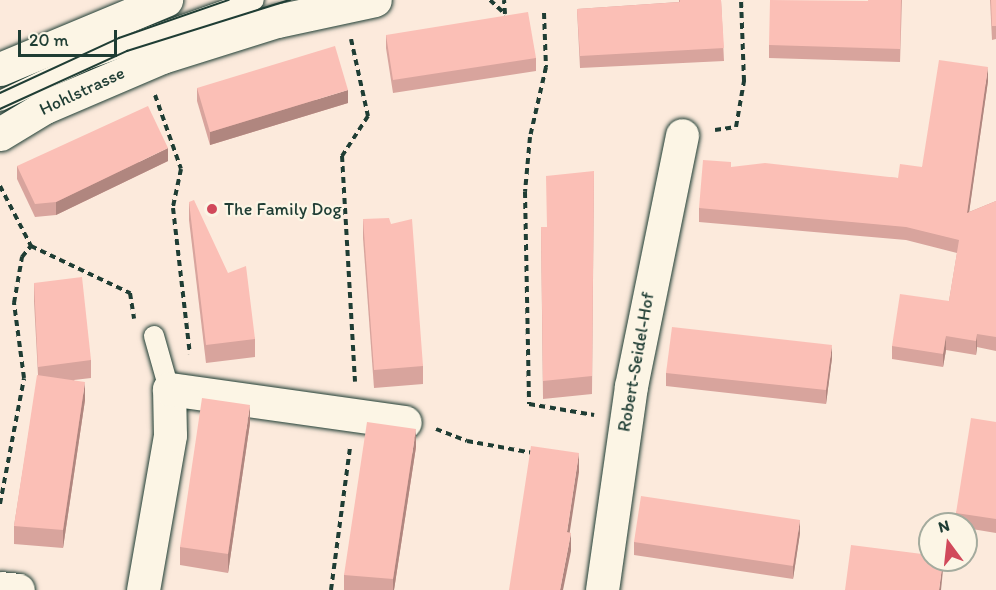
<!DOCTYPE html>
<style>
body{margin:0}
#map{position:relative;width:996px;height:590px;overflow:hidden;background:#fceadc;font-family:Itim,sans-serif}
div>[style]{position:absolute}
.path>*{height:4px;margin-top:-2px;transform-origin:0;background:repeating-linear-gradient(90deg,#1f3d34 0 6px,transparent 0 10.5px)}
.roads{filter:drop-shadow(0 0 2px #1f3d34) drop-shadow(0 0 2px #1f3d34)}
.lane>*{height:20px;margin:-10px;padding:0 10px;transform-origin:10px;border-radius:10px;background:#fcf5e5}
.street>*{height:33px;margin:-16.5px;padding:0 16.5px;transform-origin:16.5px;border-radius:16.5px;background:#fcf5e5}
.secondary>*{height:33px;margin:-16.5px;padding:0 16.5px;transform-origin:16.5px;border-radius:16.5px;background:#fcf5e5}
.tram>*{height:1.5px;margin:-0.75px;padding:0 0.75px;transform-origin:0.75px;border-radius:0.75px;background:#1f3d34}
.wall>*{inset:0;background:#d8a49d}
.shaded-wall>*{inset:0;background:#b0867f}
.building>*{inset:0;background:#fbbfb6}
.dots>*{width:16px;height:16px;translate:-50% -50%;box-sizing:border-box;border:3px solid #fcf5e5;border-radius:50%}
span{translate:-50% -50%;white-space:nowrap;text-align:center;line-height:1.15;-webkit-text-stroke:4.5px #fcf5e5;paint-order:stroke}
.street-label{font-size:18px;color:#1f3d34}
.poi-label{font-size:18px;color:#1f3d34}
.left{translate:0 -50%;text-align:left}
.north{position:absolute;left:918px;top:512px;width:60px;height:60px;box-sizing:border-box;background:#fcf5e5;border:2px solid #a4ab9e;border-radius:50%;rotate:345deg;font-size:16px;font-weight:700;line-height:24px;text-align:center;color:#1f3d34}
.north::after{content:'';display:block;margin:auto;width:21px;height:27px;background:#d1495b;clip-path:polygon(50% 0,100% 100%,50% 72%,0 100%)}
.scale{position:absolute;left:18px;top:30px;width:99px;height:27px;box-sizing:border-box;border:3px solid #1f3d34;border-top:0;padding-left:8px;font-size:18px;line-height:21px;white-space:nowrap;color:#1f3d34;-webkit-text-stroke:4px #fcf5e5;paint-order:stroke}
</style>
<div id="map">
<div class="path">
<i style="left:490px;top:0;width:21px;rotate:43deg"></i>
<i style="left:505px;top:14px;width:14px;rotate:-94deg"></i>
<i style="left:544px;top:13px;width:54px;rotate:87.9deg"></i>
<i style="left:546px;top:67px;width:72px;rotate:102.9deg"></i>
<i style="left:530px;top:137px;width:55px;rotate:95.2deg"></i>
<i style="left:525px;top:192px;width:212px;rotate:88.9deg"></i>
<i style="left:529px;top:404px;width:66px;rotate:9.6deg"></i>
<i style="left:351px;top:39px;width:79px;rotate:77.6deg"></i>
<i style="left:368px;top:116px;width:48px;rotate:123deg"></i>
<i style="left:342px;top:156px;width:226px;rotate:86.7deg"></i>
<i style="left:155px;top:95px;width:78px;rotate:70.6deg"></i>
<i style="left:181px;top:169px;width:40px;rotate:102deg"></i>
<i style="left:173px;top:208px;width:147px;rotate:83.4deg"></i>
<i style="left:715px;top:130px;width:21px;rotate:-8deg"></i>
<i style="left:736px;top:127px;width:47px;rotate:-80.1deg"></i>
<i style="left:744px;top:81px;width:81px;rotate:-92.1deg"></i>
<i style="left:0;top:186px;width:68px;rotate:62.7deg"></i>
<i style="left:31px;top:246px;width:110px;rotate:25.4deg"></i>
<i style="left:130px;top:293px;width:26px;rotate:81deg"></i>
<i style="left:436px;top:429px;width:33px;rotate:21deg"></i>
<i style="left:467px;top:441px;width:67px;rotate:10.3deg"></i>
<i style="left:0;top:504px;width:128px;rotate:-79.2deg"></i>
<i style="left:24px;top:378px;width:76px;rotate:-97.6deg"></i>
<i style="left:14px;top:303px;width:47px;rotate:-80.1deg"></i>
<i style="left:22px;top:257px;width:14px;rotate:-51deg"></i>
<i style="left:331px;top:590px;width:143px;rotate:-82.4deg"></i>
</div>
<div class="roads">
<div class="lane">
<i style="left:0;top:101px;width:98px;rotate:-25.5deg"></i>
<i style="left:88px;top:59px;width:176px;rotate:-19.6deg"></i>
<i style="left:154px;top:336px;width:55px;rotate:74.2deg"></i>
</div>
<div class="street">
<i style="left:0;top:588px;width:18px;rotate:6deg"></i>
<i style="left:143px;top:590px;width:157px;rotate:-80.1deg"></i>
<i style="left:170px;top:435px;width:46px;rotate:-91.2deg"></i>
<i style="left:169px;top:389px;width:238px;rotate:8deg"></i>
<i style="left:602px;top:590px;width:206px;rotate:-81.9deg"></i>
<i style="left:631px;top:386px;width:256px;rotate:-78.5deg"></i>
</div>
<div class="secondary">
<i style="left:0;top:69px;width:180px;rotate:-22.6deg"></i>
<i style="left:0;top:134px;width:52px;rotate:-31deg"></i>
<i style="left:45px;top:107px;width:127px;rotate:-23.1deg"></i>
<i style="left:162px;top:57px;width:121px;rotate:-17.4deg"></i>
<i style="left:277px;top:21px;width:100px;rotate:-12.1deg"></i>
</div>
</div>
<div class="tram">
<i style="left:0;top:93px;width:131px;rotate:-24.8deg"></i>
<i style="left:119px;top:38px;width:116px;rotate:-19.1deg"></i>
<i style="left:0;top:109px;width:140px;rotate:-24.5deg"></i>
<i style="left:127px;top:51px;width:171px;rotate:-17.4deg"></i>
</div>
<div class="wall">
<i style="clip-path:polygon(679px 0,721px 0,724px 61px,580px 68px,577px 9px,679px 2px)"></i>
<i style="clip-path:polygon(902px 0,900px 62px,769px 58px,769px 45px,868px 1px)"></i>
<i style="clip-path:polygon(990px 0,996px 0,996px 39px,992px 40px)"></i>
<i style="clip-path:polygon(386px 35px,536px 58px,536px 71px,393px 93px,386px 48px)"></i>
<i style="clip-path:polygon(988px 81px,969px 212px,996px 201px,996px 351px,977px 347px,976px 355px,946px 350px,943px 367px,892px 359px,892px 346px,949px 301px,957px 253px,906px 240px,699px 222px,699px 208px,731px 167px,898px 178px,922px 167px)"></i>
<i style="clip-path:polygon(197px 88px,348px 103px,210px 145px,197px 101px)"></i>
<i style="clip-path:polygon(168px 161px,56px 215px,35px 217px,17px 179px,17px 166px)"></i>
<i style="clip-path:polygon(594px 171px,592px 394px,543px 399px,541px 227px,547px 227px)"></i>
<i style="clip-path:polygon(189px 202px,255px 339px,255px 357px,206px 363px,189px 220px)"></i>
<i style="clip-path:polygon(363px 219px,423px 366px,423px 384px,374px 388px,363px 238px)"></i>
<i style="clip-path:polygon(34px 283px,91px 360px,91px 378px,74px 380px,85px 400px,63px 548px,14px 544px,14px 526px,38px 375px,34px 301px)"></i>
<i style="clip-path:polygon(832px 358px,826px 404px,666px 386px,666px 373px)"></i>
<i style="clip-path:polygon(996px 422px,996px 533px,966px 528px,966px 524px,956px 524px,956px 513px)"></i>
<i style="clip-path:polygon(250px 423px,228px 573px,180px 565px,180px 547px)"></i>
<i style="clip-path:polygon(416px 447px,394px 590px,344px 590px,344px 575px)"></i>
<i style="clip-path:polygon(800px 533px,793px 579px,634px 555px,634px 542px)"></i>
</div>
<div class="shaded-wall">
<i style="clip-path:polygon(988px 67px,988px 81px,967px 227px,967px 213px)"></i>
<i style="clip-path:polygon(348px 90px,348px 103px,210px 145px,210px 132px)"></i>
<i style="clip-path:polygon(168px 148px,168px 161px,56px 215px,56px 202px)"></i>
<i style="clip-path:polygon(977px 334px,977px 347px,976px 355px,976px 341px)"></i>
<i style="clip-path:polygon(946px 336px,946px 350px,943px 367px,943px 354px)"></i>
<i style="clip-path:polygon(832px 345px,832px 358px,826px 404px,826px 390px)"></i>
<i style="clip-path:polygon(85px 382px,85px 400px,63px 548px,63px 530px)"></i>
<i style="clip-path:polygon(250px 405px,250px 423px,228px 573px,228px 554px)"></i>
<i style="clip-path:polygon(416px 429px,416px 447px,394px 590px,393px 590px,393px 579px)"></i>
<i style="clip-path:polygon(579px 453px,579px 472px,567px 550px,567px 532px)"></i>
<i style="clip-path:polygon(800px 520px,800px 533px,793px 579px,793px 566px)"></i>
<i style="clip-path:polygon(571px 533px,571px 551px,563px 590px,560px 590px)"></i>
<i style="clip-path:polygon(943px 560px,943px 570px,941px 590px,939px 590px)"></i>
</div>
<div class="building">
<i style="clip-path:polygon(680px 0,721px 0,724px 48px,580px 56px,577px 9px,680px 2px)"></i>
<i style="clip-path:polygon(770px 0,868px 1px,868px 0,901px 0,900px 49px,769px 45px)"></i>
<i style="clip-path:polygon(991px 0,996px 0,996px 26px,992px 26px)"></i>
<i style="clip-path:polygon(528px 12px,536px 58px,393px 80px,386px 35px)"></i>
<i style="clip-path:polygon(335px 46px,348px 90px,210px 132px,197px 88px)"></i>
<i style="clip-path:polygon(939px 60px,988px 67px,967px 213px,996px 201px,996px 337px,977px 334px,976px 341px,946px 336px,943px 354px,892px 346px,900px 294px,949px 301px,959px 240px,906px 227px,699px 208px,703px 160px,731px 162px,731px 167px,765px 163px,898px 178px,900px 164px,922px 167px)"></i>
<i style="clip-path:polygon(148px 106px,168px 148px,56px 202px,35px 204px,17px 166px)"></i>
<i style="clip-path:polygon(594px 171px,592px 376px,543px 381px,541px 227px,547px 227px,546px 176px)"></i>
<i style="clip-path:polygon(194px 200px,228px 273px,246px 266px,255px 339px,206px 345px,189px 202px)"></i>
<i style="clip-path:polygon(389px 218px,391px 224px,412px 219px,423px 366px,374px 370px,363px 219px)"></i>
<i style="clip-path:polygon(82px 277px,91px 360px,38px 367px,34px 283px)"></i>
<i style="clip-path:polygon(672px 327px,832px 345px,826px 390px,666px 373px)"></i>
<i style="clip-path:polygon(37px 375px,85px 382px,63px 530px,14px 526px)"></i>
<i style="clip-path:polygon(202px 398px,250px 405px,228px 554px,180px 547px)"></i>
<i style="clip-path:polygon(971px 418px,996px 422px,996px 519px,956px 513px)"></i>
<i style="clip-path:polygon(367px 422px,416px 429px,393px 579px,344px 575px)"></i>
<i style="clip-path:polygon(531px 446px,579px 453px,567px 532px,571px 533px,560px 590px,509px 590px)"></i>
<i style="clip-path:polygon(641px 496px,800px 520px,793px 566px,634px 542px)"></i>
<i style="clip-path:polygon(851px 545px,930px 555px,930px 560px,943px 560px,939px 590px,845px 590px)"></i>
</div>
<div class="dots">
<i style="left:212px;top:209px;background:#d1495b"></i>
</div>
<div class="street-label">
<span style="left:82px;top:91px;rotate:-25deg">Hohlstrasse</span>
<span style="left:636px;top:362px;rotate:-80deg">Robert-Seidel-Hof</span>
</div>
<div class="poi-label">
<span class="left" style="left:224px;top:209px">The Family Dog</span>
</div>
<div class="north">N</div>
<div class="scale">20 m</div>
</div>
